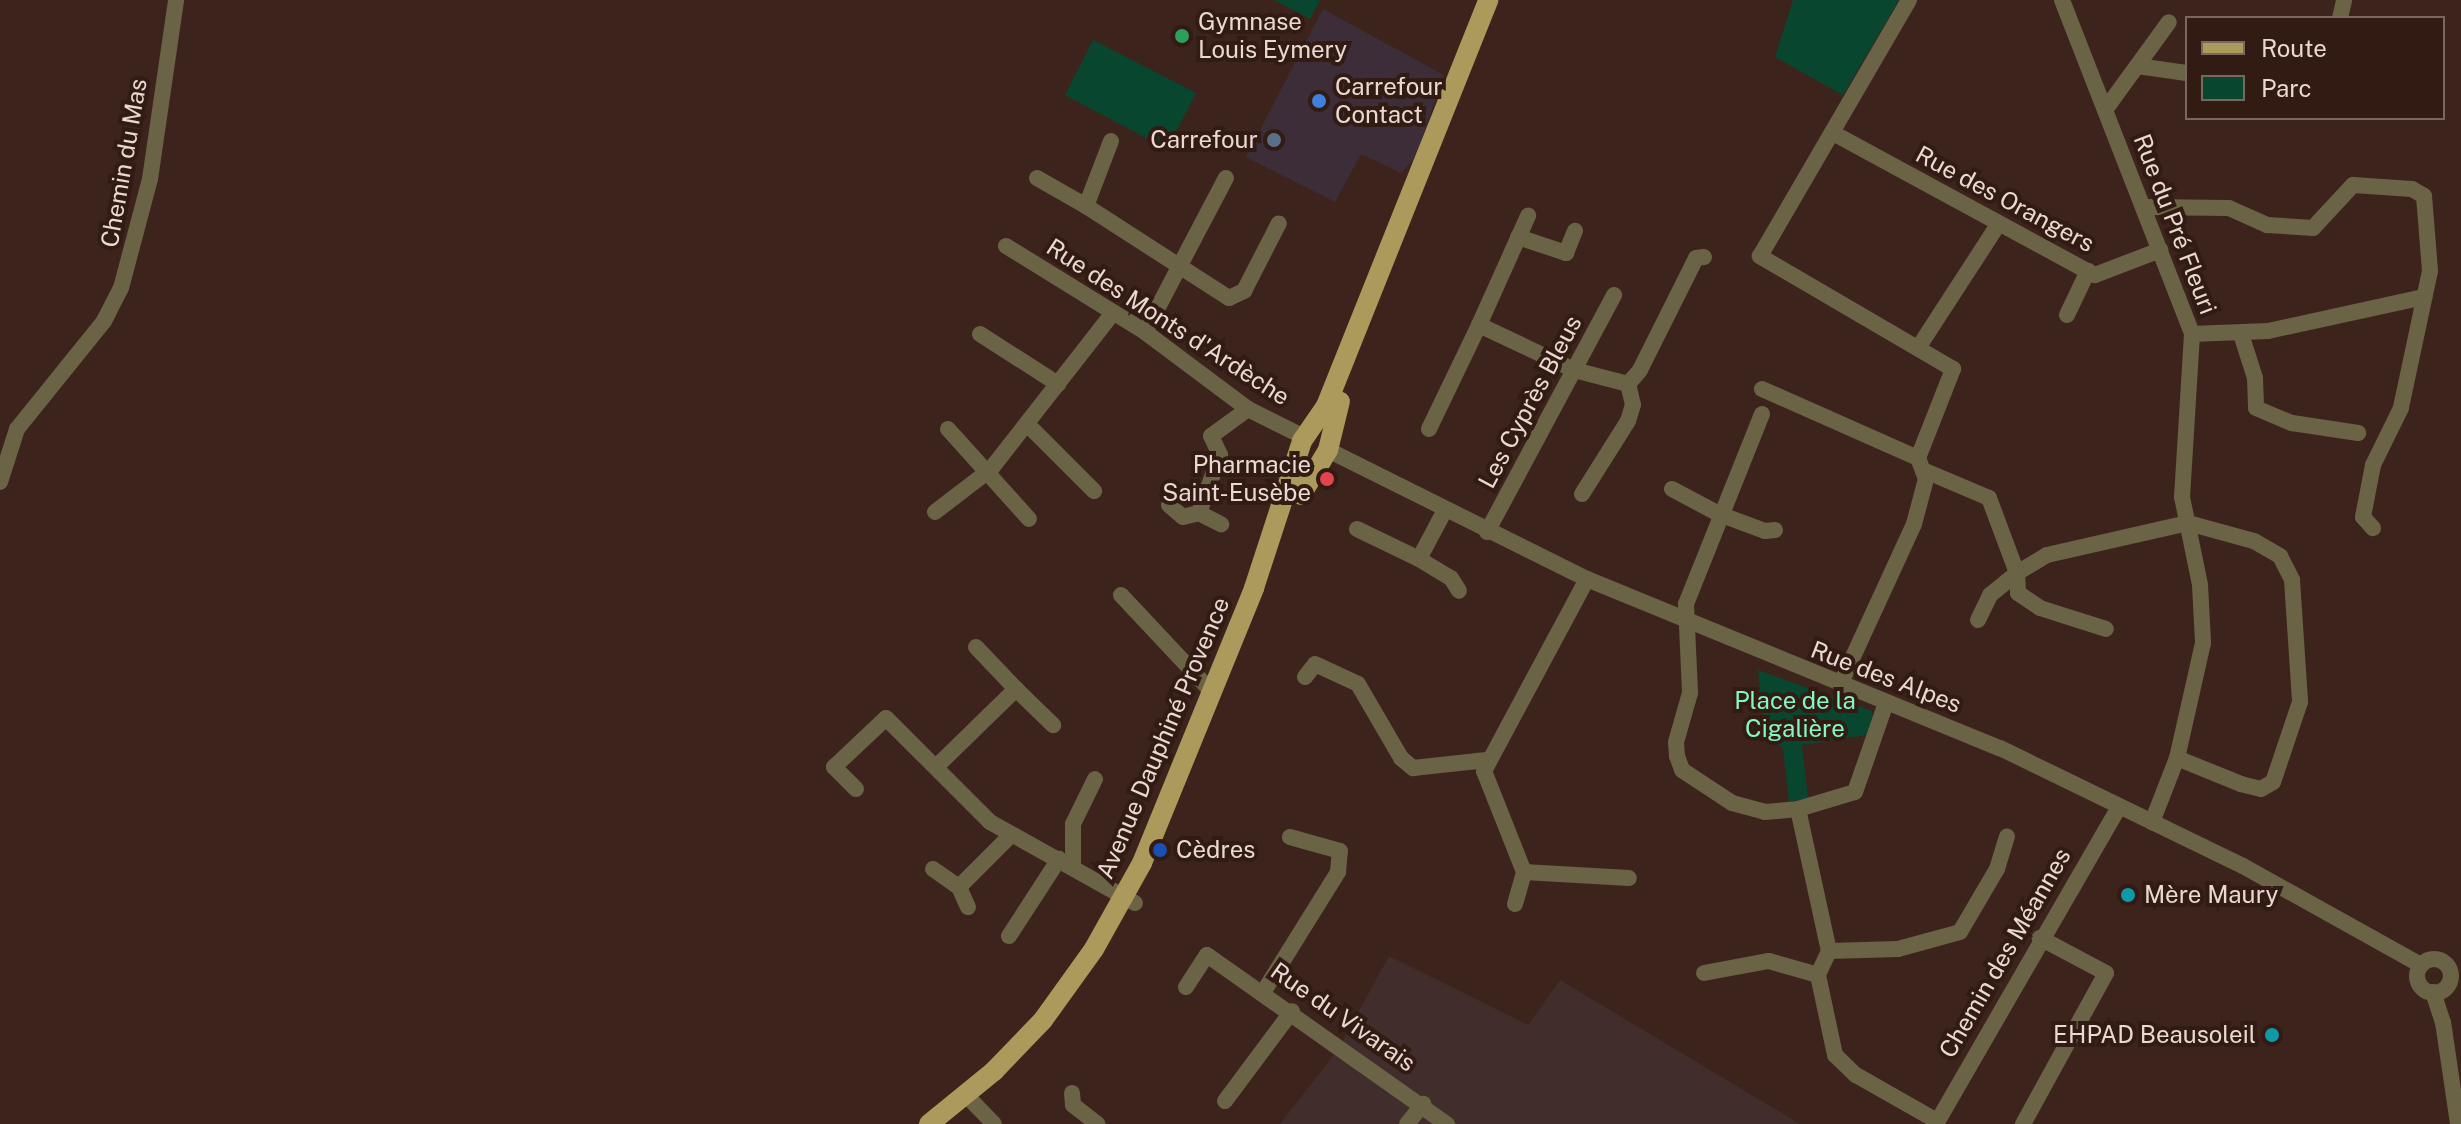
<!DOCTYPE html>
<meta charset="utf-8">
<style>
body{margin:0}
#map{position:relative;width:2461px;height:1124px;overflow:hidden;background:#3c241c;font-family:"Public Sans",sans-serif}
div>[style]{position:absolute}
.commercial>*{inset:0;background:#3c2d39}
.industrial>*{inset:0;background:#412d2b}
.green>*{inset:0;background:#094630}
.minor>*{height:16px;margin:-8px;padding:0 8px;transform-origin:8px;border-radius:8px;background:#6b6346}
.minor>.ring{margin:-8px;padding:0;box-sizing:content-box;background:none;border:16px solid #6b6346;border-radius:50%}
.major>*{height:20px;margin:-10px;padding:0 10px;transform-origin:10px;border-radius:10px;background:#ab9a5c}
.dots>*{width:22px;height:22px;translate:-50% -50%;box-sizing:border-box;border:4px solid #321b12;border-radius:50%}
span{translate:-50% -50%;white-space:nowrap;text-align:center;line-height:1.15;-webkit-text-stroke:8px #321b12;paint-order:stroke}
.poi-label{font-size:24px;color:#ead9d3}
.left{translate:0 -50%;text-align:left}
.right{translate:-100% -50%;text-align:right}
.street-label{font-size:24px;color:#ead9d3}
.park-label{font-size:24px;color:#84f7c5}
.legend{position:absolute;left:2185px;top:16px;width:260px;height:104px;box-sizing:border-box;background:#321b12;border:2px solid #7c675f;margin:0;padding:10px 14px;list-style:none;font-size:24px;color:#ead9d3}
.legend li{display:flex;align-items:center;gap:16px;height:40px}
.legend b{width:40px;border:2px solid #7c675f}
</style>
<div id="map">
<div class="commercial">
<i style="clip-path:polygon(1323px 9px,1444px 75px,1415px 158px,1401px 173px,1361px 154px,1335px 202px,1246px 157px)"></i>
</div>
<div class="industrial">
<i style="clip-path:polygon(1389px 956px,1528px 1025px,1560px 980px,1800px 1124px,1280px 1124px,1337px 1051px)"></i>
</div>
<div class="green">
<i style="clip-path:polygon(1274px 0,1320px 0,1310px 19px)"></i>
<i style="clip-path:polygon(1793px 0,1899px 0,1843px 95px,1775px 57px)"></i>
<i style="clip-path:polygon(1093px 40px,1196px 93px,1167px 149px,1065px 95px)"></i>
<i style="clip-path:polygon(1758px 670px,1872px 711px,1874px 721px,1866px 735px,1802px 745px,1808px 798px,1789px 802px,1783px 749px,1764px 731px)"></i>
</div>
<div class="minor">
<i style="left:2062px;top:0;width:358px;rotate:68.7deg"></i>
<i style="left:2192px;top:334px;width:163px;rotate:93.5deg"></i>
<i style="left:2182px;top:497px;width:90px;rotate:78.4deg"></i>
<i style="left:2200px;top:585px;width:58px;rotate:87deg"></i>
<i style="left:2203px;top:643px;width:118px;rotate:102.7deg"></i>
<i style="left:2177px;top:758px;width:69px;rotate:111.3deg"></i>
<i style="left:2340px;top:18px;width:18px;rotate:-77deg"></i>
<i style="left:2137px;top:66px;width:54px;rotate:-54deg"></i>
<i style="left:2105px;top:110px;width:54px;rotate:-54deg"></i>
<i style="left:2137px;top:66px;width:50px;rotate:8deg"></i>
<i style="left:1833px;top:133px;width:298px;rotate:28.5deg"></i>
<i style="left:2095px;top:275px;width:70px;rotate:-21deg"></i>
<i style="left:1111px;top:141px;width:70px;rotate:111deg"></i>
<i style="left:1086px;top:206px;width:170px;rotate:32.8deg"></i>
<i style="left:1229px;top:298px;width:17px;rotate:-25deg"></i>
<i style="left:1244px;top:291px;width:76px;rotate:-62.8deg"></i>
<i style="left:1037px;top:178px;width:56px;rotate:29.7deg"></i>
<i style="left:2144px;top:207px;width:85px;rotate:0.7deg"></i>
<i style="left:2229px;top:208px;width:42px;rotate:24.1deg"></i>
<i style="left:2267px;top:225px;width:46px;rotate:3.7deg"></i>
<i style="left:2313px;top:228px;width:59px;rotate:-47.1deg"></i>
<i style="left:2353px;top:185px;width:59px;rotate:3.9deg"></i>
<i style="left:2412px;top:189px;width:14px;rotate:30deg"></i>
<i style="left:2424px;top:196px;width:75px;rotate:85.4deg"></i>
<i style="left:2430px;top:271px;width:140px;rotate:102deg"></i>
<i style="left:2401px;top:408px;width:64px;rotate:116.2deg"></i>
<i style="left:2373px;top:465px;width:53px;rotate:100.9deg"></i>
<i style="left:2363px;top:517px;width:15px;rotate:48deg"></i>
<i style="left:1518px;top:237px;width:51px;rotate:18.4deg"></i>
<i style="left:1566px;top:253px;width:24px;rotate:-68deg"></i>
<i style="left:1006px;top:246px;width:163px;rotate:31.7deg"></i>
<i style="left:1145px;top:332px;width:129px;rotate:36.8deg"></i>
<i style="left:1248px;top:409px;width:63px;rotate:26.6deg"></i>
<i style="left:2067px;top:315px;width:49px;rotate:-64.5deg"></i>
<i style="left:1479px;top:325px;width:120px;rotate:-65.8deg"></i>
<i style="left:1145px;top:332px;width:174px;rotate:-62.3deg"></i>
<i style="left:980px;top:334px;width:93px;rotate:32.7deg"></i>
<i style="left:2192px;top:334px;width:76px;rotate:-2.3deg"></i>
<i style="left:2268px;top:331px;width:160px;rotate:-12.3deg"></i>
<i style="left:2241px;top:334px;width:46px;rotate:72.3deg"></i>
<i style="left:2255px;top:378px;width:30px;rotate:88deg"></i>
<i style="left:2256px;top:408px;width:39px;rotate:23deg"></i>
<i style="left:2292px;top:423px;width:67px;rotate:8.6deg"></i>
<i style="left:1918px;top:348px;width:147px;rotate:-57deg"></i>
<i style="left:1762px;top:389px;width:171px;rotate:23.9deg"></i>
<i style="left:1762px;top:414px;width:205px;rotate:111.8deg"></i>
<i style="left:1686px;top:604px;width:89px;rotate:87.4deg"></i>
<i style="left:1690px;top:693px;width:51px;rotate:105.9deg"></i>
<i style="left:1676px;top:742px;width:14px;rotate:86deg"></i>
<i style="left:1677px;top:756px;width:15px;rotate:70deg"></i>
<i style="left:1682px;top:770px;width:60px;rotate:33.4deg"></i>
<i style="left:1732px;top:803px;width:34px;rotate:15deg"></i>
<i style="left:1765px;top:812px;width:33px;rotate:-5deg"></i>
<i style="left:1798px;top:809px;width:145px;rotate:77.7deg"></i>
<i style="left:1829px;top:951px;width:26px;rotate:115deg"></i>
<i style="left:1818px;top:975px;width:82px;rotate:78deg"></i>
<i style="left:1835px;top:1055px;width:29px;rotate:44deg"></i>
<i style="left:1856px;top:1075px;width:93px;rotate:29.6deg"></i>
<i style="left:1027px;top:424px;width:95px;rotate:45deg"></i>
<i style="left:948px;top:429px;width:121px;rotate:48deg"></i>
<i style="left:1429px;top:429px;width:115px;rotate:-64.3deg"></i>
<i style="left:1479px;top:325px;width:105px;rotate:25.3deg"></i>
<i style="left:1574px;top:370px;width:56px;rotate:14.5deg"></i>
<i style="left:1628px;top:384px;width:18px;rotate:-49deg"></i>
<i style="left:1640px;top:370px;width:125px;rotate:-63.4deg"></i>
<i style="left:1696px;top:258px;width:8px;rotate:-7deg"></i>
<i style="left:1328px;top:450px;width:289px;rotate:26.5deg"></i>
<i style="left:1587px;top:579px;width:446px;rotate:22.3deg"></i>
<i style="left:2000px;top:748px;width:270px;rotate:25.9deg"></i>
<i style="left:2243px;top:866px;width:204px;rotate:29.1deg"></i>
<i style="left:1923px;top:470px;width:72px;rotate:23deg"></i>
<i style="left:1989px;top:498px;width:80px;rotate:69.5deg"></i>
<i style="left:2017px;top:573px;width:35px;rotate:-31deg"></i>
<i style="left:2047px;top:555px;width:145px;rotate:-12.8deg"></i>
<i style="left:2188px;top:523px;width:68px;rotate:15.3deg"></i>
<i style="left:2254px;top:541px;width:30px;rotate:30deg"></i>
<i style="left:2280px;top:556px;width:27px;rotate:63deg"></i>
<i style="left:2292px;top:580px;width:122px;rotate:86.2deg"></i>
<i style="left:2300px;top:702px;width:84px;rotate:108.6deg"></i>
<i style="left:2273px;top:782px;width:14px;rotate:150deg"></i>
<i style="left:2261px;top:789px;width:21px;rotate:-166deg"></i>
<i style="left:2241px;top:784px;width:69px;rotate:-157.9deg"></i>
<i style="left:0;top:482px;width:56px;rotate:-72.2deg"></i>
<i style="left:17px;top:429px;width:139px;rotate:-51.1deg"></i>
<i style="left:104px;top:321px;width:37px;rotate:-63deg"></i>
<i style="left:121px;top:288px;width:113px;rotate:-75.1deg"></i>
<i style="left:150px;top:179px;width:181px;rotate:-81.7deg"></i>
<i style="left:1672px;top:489px;width:53px;rotate:28deg"></i>
<i style="left:1719px;top:514px;width:49px;rotate:20.3deg"></i>
<i style="left:1765px;top:531px;width:10px;rotate:-6deg"></i>
<i style="left:1582px;top:494px;width:86px;rotate:-57.8deg"></i>
<i style="left:1628px;top:421px;width:17px;rotate:-73deg"></i>
<i style="left:1633px;top:405px;width:22px;rotate:-103deg"></i>
<i style="left:1169px;top:505px;width:18px;rotate:41deg"></i>
<i style="left:1183px;top:517px;width:16px;rotate:-14deg"></i>
<i style="left:1199px;top:513px;width:25px;rotate:27deg"></i>
<i style="left:1445px;top:510px;width:55px;rotate:118deg"></i>
<i style="left:1419px;top:559px;width:37px;rotate:31deg"></i>
<i style="left:1451px;top:578px;width:15px;rotate:58deg"></i>
<i style="left:935px;top:512px;width:71px;rotate:-37.5deg"></i>
<i style="left:991px;top:469px;width:198px;rotate:-52deg"></i>
<i style="left:1199px;top:513px;width:62px;rotate:-70.1deg"></i>
<i style="left:1220px;top:455px;width:21px;rotate:-115deg"></i>
<i style="left:1211px;top:436px;width:46px;rotate:-36.1deg"></i>
<i style="left:1357px;top:529px;width:69px;rotate:25.8deg"></i>
<i style="left:1487px;top:532px;width:269px;rotate:-61.8deg"></i>
<i style="left:1587px;top:579px;width:218px;rotate:118.2deg"></i>
<i style="left:1484px;top:771px;width:109px;rotate:68.4deg"></i>
<i style="left:1524px;top:872px;width:105px;rotate:3.3deg"></i>
<i style="left:1121px;top:595px;width:134px;rotate:46.8deg"></i>
<i style="left:1978px;top:620px;width:28px;rotate:-64deg"></i>
<i style="left:1990px;top:595px;width:35px;rotate:-39deg"></i>
<i style="left:2017px;top:573px;width:20px;rotate:87deg"></i>
<i style="left:2018px;top:593px;width:27px;rotate:34deg"></i>
<i style="left:2040px;top:608px;width:69px;rotate:17.7deg"></i>
<i style="left:1305px;top:677px;width:16px;rotate:-52deg"></i>
<i style="left:1315px;top:664px;width:47px;rotate:24.9deg"></i>
<i style="left:1358px;top:684px;width:86px;rotate:59.8deg"></i>
<i style="left:1401px;top:758px;width:16px;rotate:40deg"></i>
<i style="left:1413px;top:768px;width:74px;rotate:-6.2deg"></i>
<i style="left:1840px;top:685px;width:177px;rotate:-65.3deg"></i>
<i style="left:1914px;top:524px;width:47px;rotate:-75.1deg"></i>
<i style="left:1926px;top:479px;width:22px;rotate:-111deg"></i>
<i style="left:1918px;top:458px;width:96px;rotate:-68.5deg"></i>
<i style="left:1953px;top:369px;width:224px;rotate:-149.7deg"></i>
<i style="left:1760px;top:256px;width:296px;rotate:-59.8deg"></i>
<i style="left:1016px;top:689px;width:52px;rotate:44.2deg"></i>
<i style="left:936px;top:767px;width:112px;rotate:-44.3deg"></i>
<i style="left:1016px;top:689px;width:58px;rotate:-133.6deg"></i>
<i style="left:856px;top:789px;width:31px;rotate:-135deg"></i>
<i style="left:834px;top:767px;width:71px;rotate:-43.3deg"></i>
<i style="left:886px;top:718px;width:147px;rotate:45deg"></i>
<i style="left:990px;top:822px;width:166px;rotate:29.2deg"></i>
<i style="left:1798px;top:809px;width:59px;rotate:-16.6deg"></i>
<i style="left:1855px;top:792px;width:94px;rotate:-70.8deg"></i>
<i style="left:1073px;top:866px;width:42px;rotate:-90deg"></i>
<i style="left:1073px;top:824px;width:50px;rotate:-63.9deg"></i>
<i style="left:933px;top:869px;width:32px;rotate:35deg"></i>
<i style="left:959px;top:887px;width:22px;rotate:66deg"></i>
<i style="left:959px;top:887px;width:72px;rotate:-45deg"></i>
<i style="left:1515px;top:904px;width:33px;rotate:-74deg"></i>
<i style="left:1009px;top:936px;width:92px;rotate:-57deg"></i>
<i style="left:1829px;top:951px;width:69px;rotate:-1.7deg"></i>
<i style="left:1898px;top:949px;width:64px;rotate:-15.3deg"></i>
<i style="left:1960px;top:932px;width:73px;rotate:-59.6deg"></i>
<i style="left:1997px;top:869px;width:34px;rotate:-73deg"></i>
<i class="ring" style="left:2417px;top:959px;width:18px;height:18px"></i>
<i style="left:1704px;top:973px;width:66px;rotate:-10.5deg"></i>
<i style="left:1769px;top:961px;width:51px;rotate:15.9deg"></i>
<i style="left:1186px;top:987px;width:38px;rotate:-57deg"></i>
<i style="left:1207px;top:955px;width:294px;rotate:35.2deg"></i>
<i style="left:1264px;top:991px;width:140px;rotate:-58.1deg"></i>
<i style="left:1338px;top:872px;width:21px;rotate:-85deg"></i>
<i style="left:1340px;top:851px;width:52px;rotate:-164.4deg"></i>
<i style="left:2433px;top:992px;width:32px;rotate:72deg"></i>
<i style="left:2443px;top:1022px;width:103px;rotate:81.6deg"></i>
<i style="left:1072px;top:1093px;width:12px;rotate:85deg"></i>
<i style="left:1073px;top:1105px;width:31px;rotate:38deg"></i>
<i style="left:966px;top:1095px;width:40px;rotate:46deg"></i>
<i style="left:1225px;top:1101px;width:112px;rotate:-53.3deg"></i>
<i style="left:1407px;top:1124px;width:26px;rotate:-51deg"></i>
<i style="left:1936px;top:1124px;width:366px;rotate:-60deg"></i>
<i style="left:2023px;top:1124px;width:172px;rotate:-61.2deg"></i>
<i style="left:2106px;top:973px;width:75px;rotate:-152.1deg"></i>
</div>
<div class="major">
<i style="left:1301px;top:495px;width:52px;rotate:-59deg"></i>
<i style="left:1328px;top:450px;width:50px;rotate:-76.2deg"></i>
<i style="left:929px;top:1124px;width:84px;rotate:-39.2deg"></i>
<i style="left:994px;top:1071px;width:71px;rotate:-46.1deg"></i>
<i style="left:1043px;top:1020px;width:87px;rotate:-54.3deg"></i>
<i style="left:1094px;top:949px;width:98px;rotate:-60.8deg"></i>
<i style="left:1142px;top:863px;width:297px;rotate:-67.8deg"></i>
<i style="left:1254px;top:588px;width:155px;rotate:-71.9deg"></i>
<i style="left:1302px;top:441px;width:42px;rotate:-55.6deg"></i>
<i style="left:1326px;top:406px;width:437px;rotate:-68.2deg"></i>
</div>
<div class="dots">
<i style="left:1182px;top:36px;background:#2e9e5b"></i>
<i style="left:1319px;top:101px;background:#3f7fe0"></i>
<i style="left:1274px;top:140px;background:#5c6f8a"></i>
<i style="left:1327px;top:479px;background:#e0444e"></i>
<i style="left:1160px;top:850px;background:#1a4fb4"></i>
<i style="left:2128px;top:895px;background:#0f9aa8"></i>
<i style="left:2272px;top:1035px;background:#0f9aa8"></i>
</div>
<div class="poi-label">
<span class="left" style="left:1198px;top:36px">Gymnase<br>Louis Eymery</span>
<span class="left" style="left:1335px;top:101px">Carrefour<br>Contact</span>
<span class="right" style="left:1258px;top:140px">Carrefour</span>
<span class="right" style="left:1311px;top:479px">Pharmacie<br>Saint-Eusèbe</span>
<span class="left" style="left:1176px;top:850px">Cèdres</span>
<span class="left" style="left:2144px;top:895px">Mère Maury</span>
<span class="right" style="left:2256px;top:1035px">EHPAD Beausoleil</span>
</div>
<div class="street-label">
<span style="left:124px;top:163px;rotate:-80deg">Chemin du Mas</span>
<span style="left:2005px;top:199px;rotate:28deg">Rue des Orangers</span>
<span style="left:2175px;top:224px;rotate:69deg">Rue du Pré Fleuri</span>
<span style="left:1168px;top:322px;rotate:33deg">Rue des Monts d'Ardèche</span>
<span style="left:1530px;top:402px;rotate:-62deg">Les Cyprès Bleus</span>
<span style="left:1886px;top:677px;rotate:21deg">Rue des Alpes</span>
<span style="left:1163px;top:738px;rotate:-67deg">Avenue Dauphiné Provence</span>
<span style="left:2005px;top:953px;rotate:-60deg">Chemin des Méannes</span>
<span style="left:1343px;top:1017px;rotate:35deg">Rue du Vivarais</span>
</div>
<div class="park-label">
<span style="left:1795px;top:715px">Place de la<br>Cigalière</span>
</div>
<ul class="legend">
<li><b style="height:10px;background:#ab9a5c"></b>Route</li>
<li><b style="height:22px;background:#094630"></b>Parc</li>
</ul>
</div>
